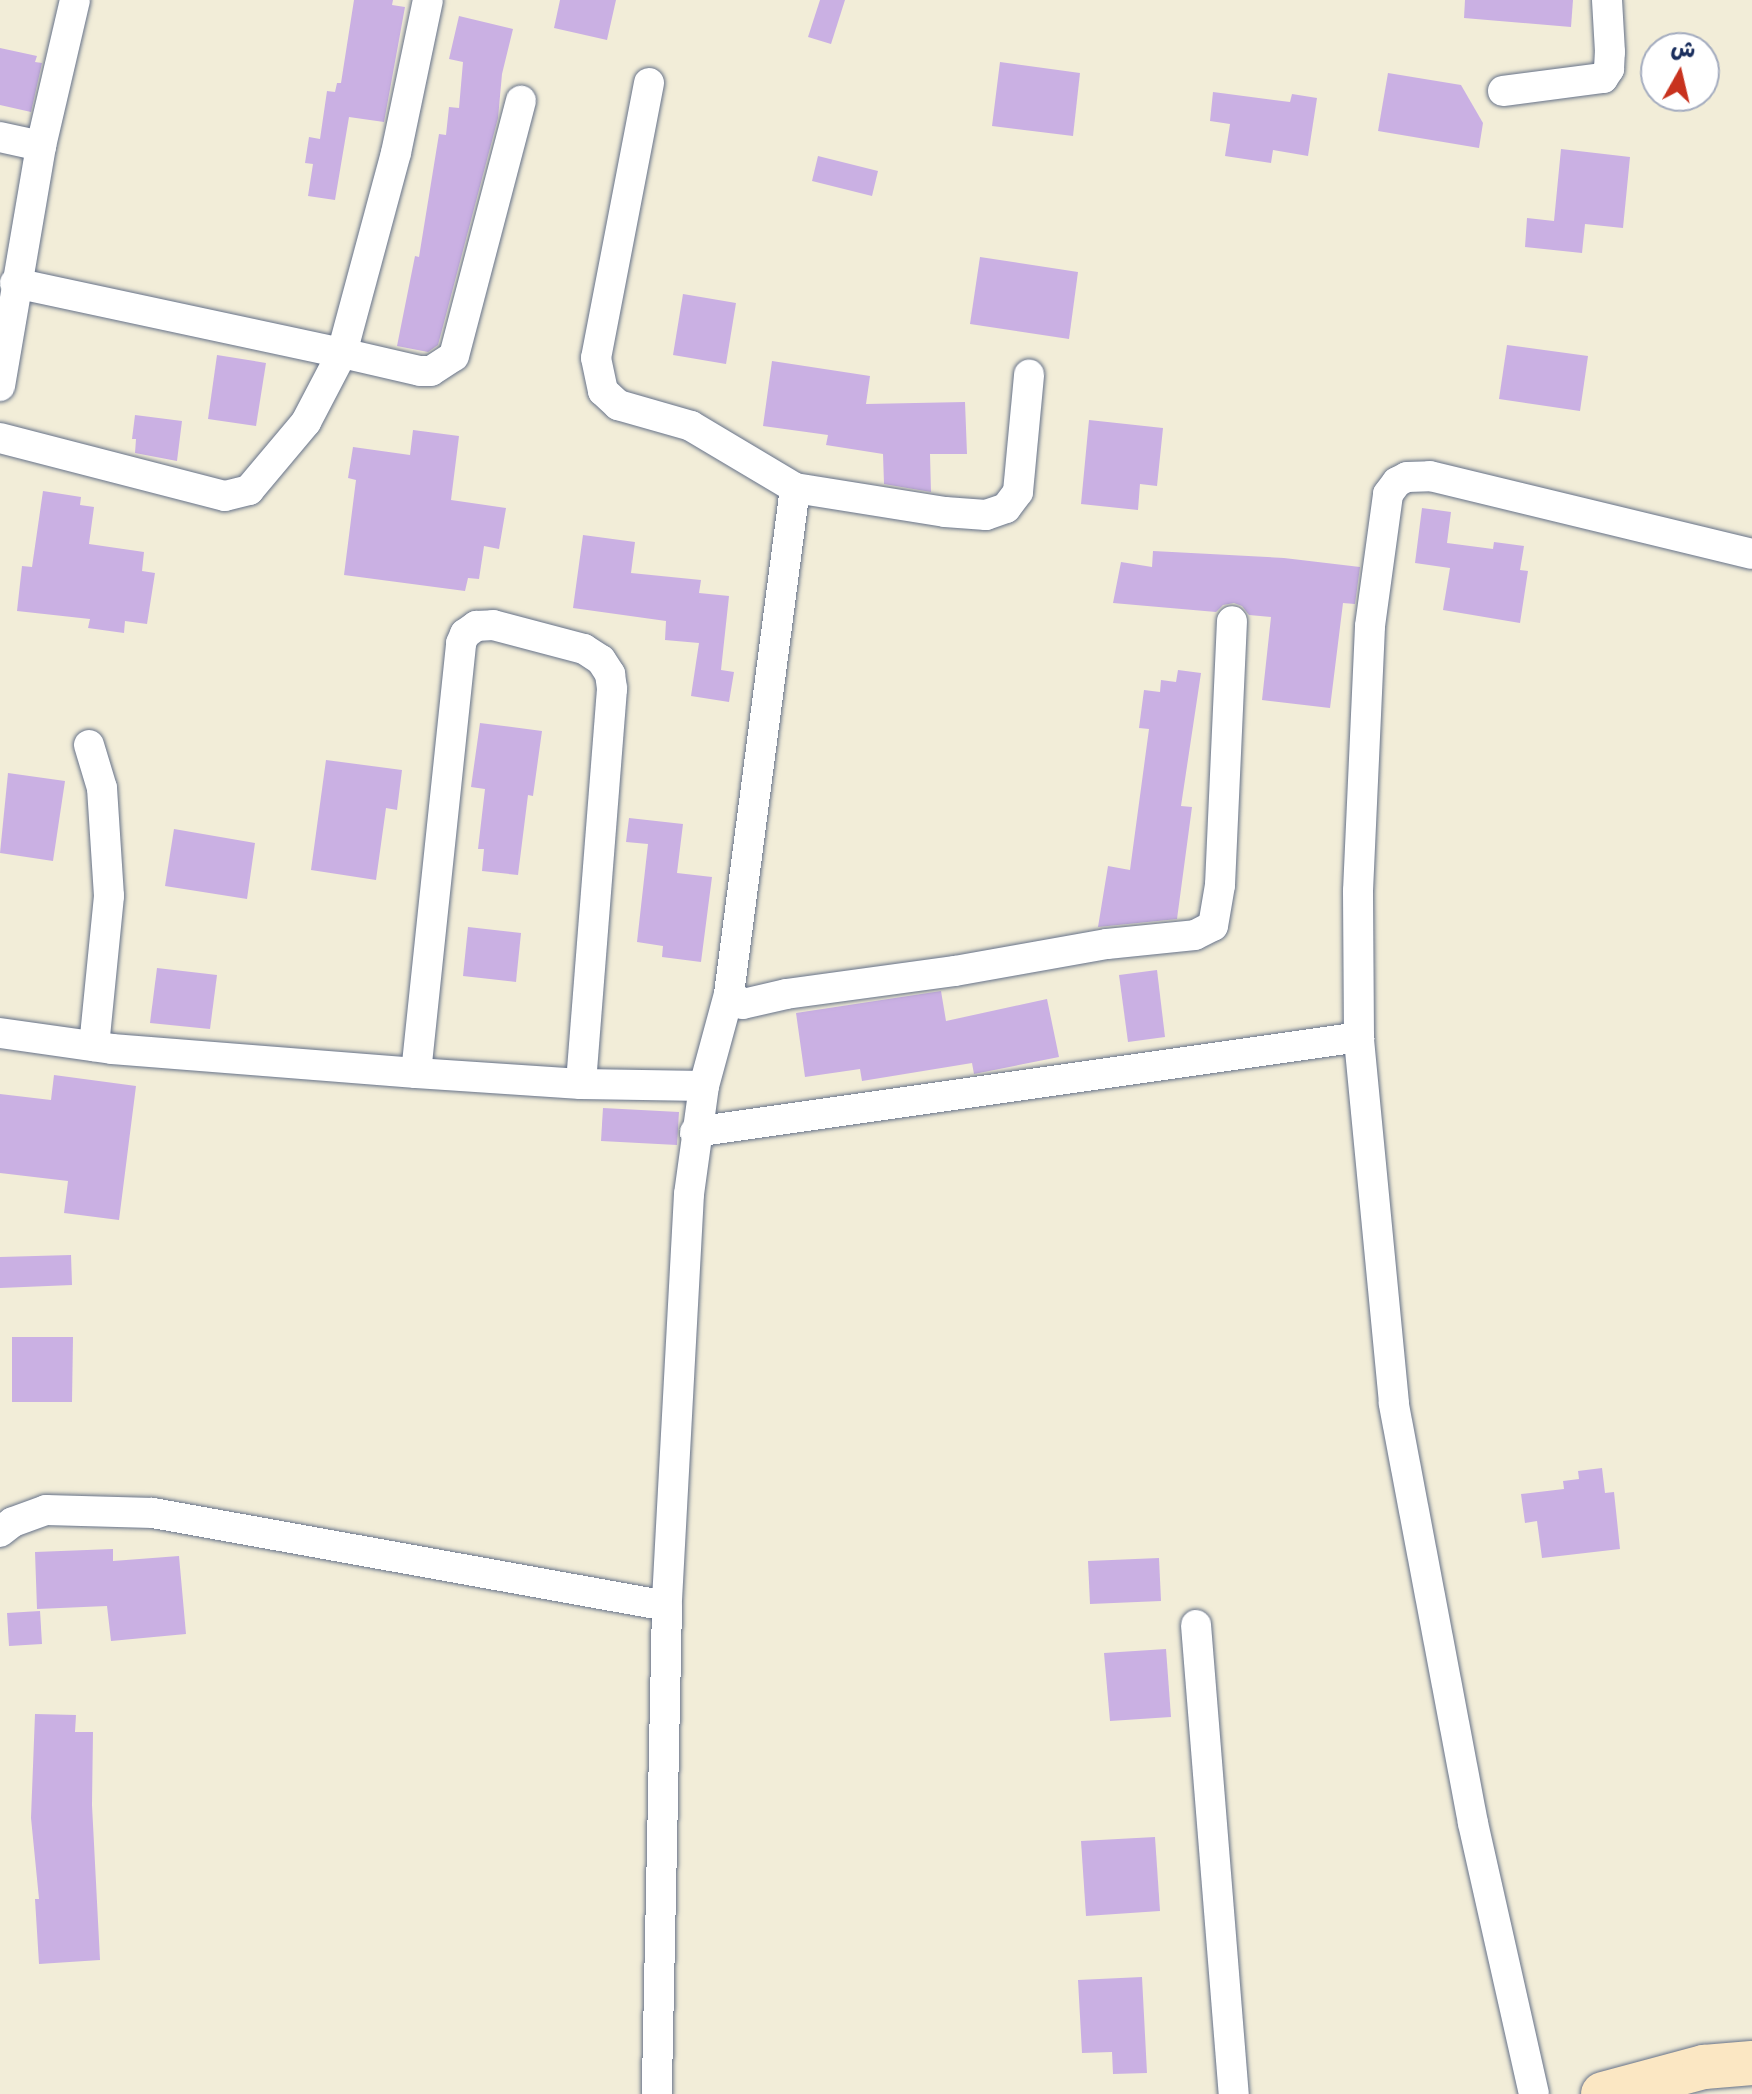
<!DOCTYPE html>
<meta charset="utf-8">
<style>
body{margin:0}
#map{position:relative;width:1752px;height:2094px;overflow:hidden;background:#f2edd8;font-family:"Balsamiq Sans","Playpen Sans Arabic",sans-serif}
div>[style]{position:absolute}
.building>*{inset:0;background:#cab0e3}
.roads{filter:drop-shadow(0 0 2px #667289) drop-shadow(0 0 2px #667289)}
.minor>*{height:30px;margin:-15px;padding:0 15px;transform-origin:15px;border-radius:15px;background:#fff}
.secondary>*{height:44px;margin:-22px;padding:0 22px;transform-origin:22px;border-radius:22px;background:#fbe7c3}
span{translate:-50% -50%;white-space:nowrap;text-align:center;line-height:1.15;-webkit-text-stroke:8px #fff;paint-order:stroke}
.north{position:absolute;left:1640px;top:32px;width:80px;height:80px;box-sizing:border-box;background:#fff;border:2px solid #a4acbf;border-radius:50%;rotate:8deg;font-size:22px;font-weight:700;line-height:32px;text-align:center;color:#1b2f5e}
.north::after{content:'';display:block;margin:auto;width:28px;height:36px;background:#c8321e;clip-path:polygon(50% 0,100% 100%,50% 72%,0 100%)}
</style>
<div id="map">
<div class="building">
<i style="clip-path:polygon(354px 0,393px 0,392px 5px,405px 7px,384px 122px,349px 117px,335px 200px,308px 196px,313px 164px,305px 163px,309px 137px,320px 139px,327px 91px,335px 92px,337px 83px,341px 83px)"></i>
<i style="clip-path:polygon(560px 0,616px 0,607px 40px,554px 28px)"></i>
<i style="clip-path:polygon(820px 0,845px 0,831px 44px,808px 37px)"></i>
<i style="clip-path:polygon(1465px 0,1573px 0,1571px 27px,1464px 18px)"></i>
<i style="clip-path:polygon(459px 16px,513px 29px,502px 74px,498px 118px,438px 345px,428px 352px,397px 346px,415px 256px,419px 257px,439px 134px,446px 135px,449px 107px,459px 108px,463px 62px,449px 59px)"></i>
<i style="clip-path:polygon(0 48px,37px 56px,35px 62px,42px 63px,31px 112px,0 105px)"></i>
<i style="clip-path:polygon(1000px 62px,1080px 73px,1073px 136px,992px 126px)"></i>
<i style="clip-path:polygon(1388px 73px,1461px 85px,1483px 123px,1479px 148px,1378px 131px)"></i>
<i style="clip-path:polygon(1213px 92px,1290px 102px,1292px 94px,1317px 98px,1308px 156px,1273px 150px,1271px 163px,1225px 156px,1230px 124px,1210px 121px)"></i>
<i style="clip-path:polygon(1561px 149px,1630px 157px,1623px 228px,1585px 224px,1582px 253px,1525px 247px,1527px 218px,1554px 221px)"></i>
<i style="clip-path:polygon(818px 156px,878px 171px,872px 196px,812px 181px)"></i>
<i style="clip-path:polygon(980px 257px,1078px 272px,1069px 339px,970px 324px)"></i>
<i style="clip-path:polygon(683px 294px,736px 303px,726px 364px,673px 355px)"></i>
<i style="clip-path:polygon(1507px 345px,1588px 356px,1580px 411px,1499px 399px)"></i>
<i style="clip-path:polygon(217px 355px,266px 363px,256px 426px,208px 419px)"></i>
<i style="clip-path:polygon(772px 361px,870px 376px,866px 404px,965px 402px,967px 454px,930px 454px,931px 492px,884px 484px,883px 454px,826px 445px,828px 435px,763px 426px)"></i>
<i style="clip-path:polygon(135px 415px,182px 421px,177px 461px,135px 453px,136px 439px,132px 439px)"></i>
<i style="clip-path:polygon(1089px 420px,1163px 428px,1157px 486px,1140px 484px,1138px 510px,1081px 504px)"></i>
<i style="clip-path:polygon(413px 430px,459px 436px,451px 500px,506px 508px,499px 549px,484px 546px,479px 579px,468px 578px,465px 591px,344px 575px,356px 480px,348px 478px,353px 447px,410px 455px)"></i>
<i style="clip-path:polygon(43px 491px,81px 497px,80px 505px,94px 507px,89px 544px,144px 552px,142px 571px,155px 573px,147px 624px,125px 621px,124px 633px,88px 628px,90px 619px,17px 611px,22px 566px,32px 567px)"></i>
<i style="clip-path:polygon(1422px 508px,1451px 512px,1447px 543px,1493px 549px,1494px 542px,1524px 546px,1520px 570px,1528px 571px,1520px 623px,1443px 610px,1450px 568px,1415px 563px)"></i>
<i style="clip-path:polygon(583px 535px,635px 542px,631px 573px,701px 580px,699px 593px,729px 596px,721px 670px,734px 672px,729px 702px,691px 696px,699px 643px,665px 640px,666px 621px,573px 608px)"></i>
<i style="clip-path:polygon(1153px 551px,1284px 558px,1360px 567px,1355px 604px,1343px 603px,1330px 708px,1262px 700px,1271px 617px,1249px 615px,1242px 606px,1234px 603px,1223px 605px,1216px 612px,1113px 603px,1121px 562px,1152px 567px)"></i>
<i style="clip-path:polygon(1178px 670px,1201px 673px,1181px 806px,1192px 807px,1177px 919px,1098px 927px,1108px 866px,1130px 870px,1149px 729px,1139px 728px,1144px 690px,1160px 692px,1161px 680px,1176px 682px)"></i>
<i style="clip-path:polygon(480px 723px,542px 731px,533px 796px,528px 795px,518px 875px,482px 871px,484px 849px,478px 849px,485px 789px,471px 787px)"></i>
<i style="clip-path:polygon(326px 760px,402px 770px,397px 810px,386px 808px,376px 880px,311px 870px)"></i>
<i style="clip-path:polygon(8px 773px,65px 781px,53px 861px,0 853px)"></i>
<i style="clip-path:polygon(629px 818px,683px 824px,677px 873px,712px 877px,701px 962px,662px 957px,663px 946px,637px 942px,648px 844px,626px 842px)"></i>
<i style="clip-path:polygon(174px 829px,255px 843px,247px 899px,165px 886px)"></i>
<i style="clip-path:polygon(468px 927px,521px 933px,516px 982px,463px 976px)"></i>
<i style="clip-path:polygon(157px 968px,217px 975px,210px 1029px,150px 1023px)"></i>
<i style="clip-path:polygon(1157px 970px,1165px 1037px,1128px 1042px,1119px 975px)"></i>
<i style="clip-path:polygon(941px 991px,946px 1021px,1047px 999px,1059px 1057px,974px 1074px,972px 1063px,862px 1081px,860px 1069px,805px 1077px,796px 1013px)"></i>
<i style="clip-path:polygon(54px 1075px,136px 1086px,119px 1220px,64px 1213px,68px 1181px,0 1173px,0 1094px,51px 1100px)"></i>
<i style="clip-path:polygon(603px 1108px,679px 1112px,677px 1145px,601px 1141px)"></i>
<i style="clip-path:polygon(71px 1255px,72px 1285px,0 1288px,0 1257px)"></i>
<i style="clip-path:polygon(12px 1337px,73px 1337px,72px 1402px,12px 1402px)"></i>
<i style="clip-path:polygon(1602px 1468px,1605px 1493px,1614px 1492px,1620px 1549px,1542px 1558px,1537px 1521px,1525px 1523px,1521px 1494px,1564px 1489px,1563px 1481px,1579px 1479px,1578px 1471px)"></i>
<i style="clip-path:polygon(113px 1549px,113px 1561px,179px 1556px,186px 1634px,111px 1641px,107px 1606px,37px 1609px,35px 1552px)"></i>
<i style="clip-path:polygon(1159px 1558px,1161px 1601px,1090px 1604px,1088px 1561px)"></i>
<i style="clip-path:polygon(40px 1611px,42px 1644px,9px 1646px,7px 1613px)"></i>
<i style="clip-path:polygon(1166px 1649px,1171px 1717px,1110px 1721px,1104px 1653px)"></i>
<i style="clip-path:polygon(35px 1714px,76px 1715px,75px 1732px,93px 1732px,92px 1805px,100px 1960px,39px 1964px,35px 1899px,39px 1899px,31px 1818px)"></i>
<i style="clip-path:polygon(1155px 1837px,1160px 1911px,1086px 1916px,1081px 1841px)"></i>
<i style="clip-path:polygon(1142px 1977px,1147px 2073px,1113px 2074px,1112px 2052px,1082px 2053px,1078px 1980px)"></i>
</div>
<div class="roads">
<div class="minor">
<i style="left:649px;top:83px;width:280px;rotate:100.9deg"></i>
<i style="left:596px;top:358px;width:34px;rotate:78deg"></i>
<i style="left:603px;top:391px;width:21px;rotate:43deg"></i>
<i style="left:618px;top:405px;width:76px;rotate:16deg"></i>
<i style="left:691px;top:426px;width:121px;rotate:30.8deg"></i>
<i style="left:795px;top:488px;width:510px;rotate:97.43deg"></i>
<i style="left:729px;top:994px;width:95px;rotate:105.2deg"></i>
<i style="left:1503px;top:91px;width:101px;rotate:-7.4deg"></i>
<i style="left:1603px;top:78px;width:11px;rotate:-56deg"></i>
<i style="left:1609px;top:69px;width:17px;rotate:-87deg"></i>
<i style="left:1610px;top:52px;width:52px;rotate:-93.3deg"></i>
<i style="left:0;top:137px;width:42px;rotate:12.4deg"></i>
<i style="left:15px;top:283px;width:334px;rotate:12.1deg"></i>
<i style="left:342px;top:353px;width:207px;rotate:-74.9deg"></i>
<i style="left:396px;top:153px;width:156px;rotate:-78.2deg"></i>
<i style="left:0;top:386px;width:243px;rotate:-80.3deg"></i>
<i style="left:41px;top:146px;width:150px;rotate:-76.9deg"></i>
<i style="left:0;top:438px;width:232px;rotate:14.5deg"></i>
<i style="left:225px;top:496px;width:25px;rotate:-14deg"></i>
<i style="left:249px;top:490px;width:89px;rotate:-50deg"></i>
<i style="left:306px;top:422px;width:78px;rotate:-62.4deg"></i>
<i style="left:342px;top:353px;width:80px;rotate:13deg"></i>
<i style="left:420px;top:371px;width:11px"></i>
<i style="left:431px;top:371px;width:27px;rotate:-33deg"></i>
<i style="left:454px;top:356px;width:264px;rotate:-75.3deg"></i>
<i style="left:795px;top:488px;width:152px;rotate:9.1deg"></i>
<i style="left:945px;top:512px;width:41px;rotate:4.2deg"></i>
<i style="left:986px;top:515px;width:21px;rotate:-19deg"></i>
<i style="left:1006px;top:508px;width:20px;rotate:-53deg"></i>
<i style="left:1018px;top:492px;width:118px;rotate:-84.6deg"></i>
<i style="left:89px;top:745px;width:45px;rotate:73.2deg"></i>
<i style="left:102px;top:788px;width:108px;rotate:86.3deg"></i>
<i style="left:109px;top:896px;width:151px;rotate:95.7deg"></i>
<i style="left:729px;top:994px;width:17px;rotate:36deg"></i>
<i style="left:743px;top:1004px;width:44px;rotate:-13.1deg"></i>
<i style="left:786px;top:994px;width:171px;rotate:-7.8deg"></i>
<i style="left:955px;top:971px;width:154px;rotate:-10.1deg"></i>
<i style="left:1107px;top:944px;width:88px;rotate:-5.8deg"></i>
<i style="left:1195px;top:935px;width:20px;rotate:-27deg"></i>
<i style="left:1213px;top:926px;width:42px;rotate:-80.3deg"></i>
<i style="left:1220px;top:885px;width:264px;rotate:-87.4deg"></i>
<i style="left:0;top:1033px;width:113px;rotate:8.1deg"></i>
<i style="left:112px;top:1049px;width:305px;rotate:4.5deg"></i>
<i style="left:416px;top:1073px;width:165px;rotate:3.8deg"></i>
<i style="left:581px;top:1084px;width:123px;rotate:0.9deg"></i>
<i style="left:704px;top:1086px;width:109px;rotate:97.9deg"></i>
<i style="left:689px;top:1194px;width:413px;rotate:93.1deg"></i>
<i style="left:667px;top:1606px;width:488px;rotate:91.2deg"></i>
<i style="left:416px;top:1073px;width:432px;rotate:-84deg"></i>
<i style="left:461px;top:643px;width:10px;rotate:-66deg"></i>
<i style="left:465px;top:634px;width:14px;rotate:-36deg"></i>
<i style="left:476px;top:626px;width:17px;rotate:-3deg"></i>
<i style="left:493px;top:625px;width:94px;rotate:14.8deg"></i>
<i style="left:584px;top:649px;width:20px;rotate:33deg"></i>
<i style="left:601px;top:660px;width:17px;rotate:57deg"></i>
<i style="left:610px;top:674px;width:15px;rotate:82deg"></i>
<i style="left:612px;top:689px;width:396px;rotate:94.5deg"></i>
<i style="left:695px;top:1132px;width:671px;rotate:-8.14deg"></i>
<i style="left:0;top:1532px;width:16px;rotate:-38deg"></i>
<i style="left:13px;top:1522px;width:35px;rotate:-20deg"></i>
<i style="left:46px;top:1510px;width:107px;rotate:1.6deg"></i>
<i style="left:153px;top:1513px;width:522px;rotate:10.26deg"></i>
<i style="left:1196px;top:1625px;width:471px;rotate:85.4deg"></i>
<i style="left:1534px;top:2094px;width:278px;rotate:-102.7deg"></i>
<i style="left:1473px;top:1823px;width:427px;rotate:-100.7deg"></i>
<i style="left:1394px;top:1403px;width:368px;rotate:-95.5deg"></i>
<i style="left:1359px;top:1037px;width:146px;rotate:-90.4deg"></i>
<i style="left:1358px;top:891px;width:265px;rotate:-87.4deg"></i>
<i style="left:1370px;top:626px;width:133px;rotate:-82.2deg"></i>
<i style="left:1388px;top:494px;width:15px;rotate:-53deg"></i>
<i style="left:1397px;top:482px;width:11px;rotate:-27deg"></i>
<i style="left:1407px;top:477px;width:23px;rotate:-2deg"></i>
<i style="left:1430px;top:476px;width:331px;rotate:13.6deg"></i>
</div>
<div class="secondary">
<i style="left:1603px;top:2094px;width:105px;rotate:-15deg"></i>
<i style="left:1704px;top:2067px;width:48px;rotate:-4.8deg"></i>
</div>
</div>
<div class="north">ش</div>
</div>
